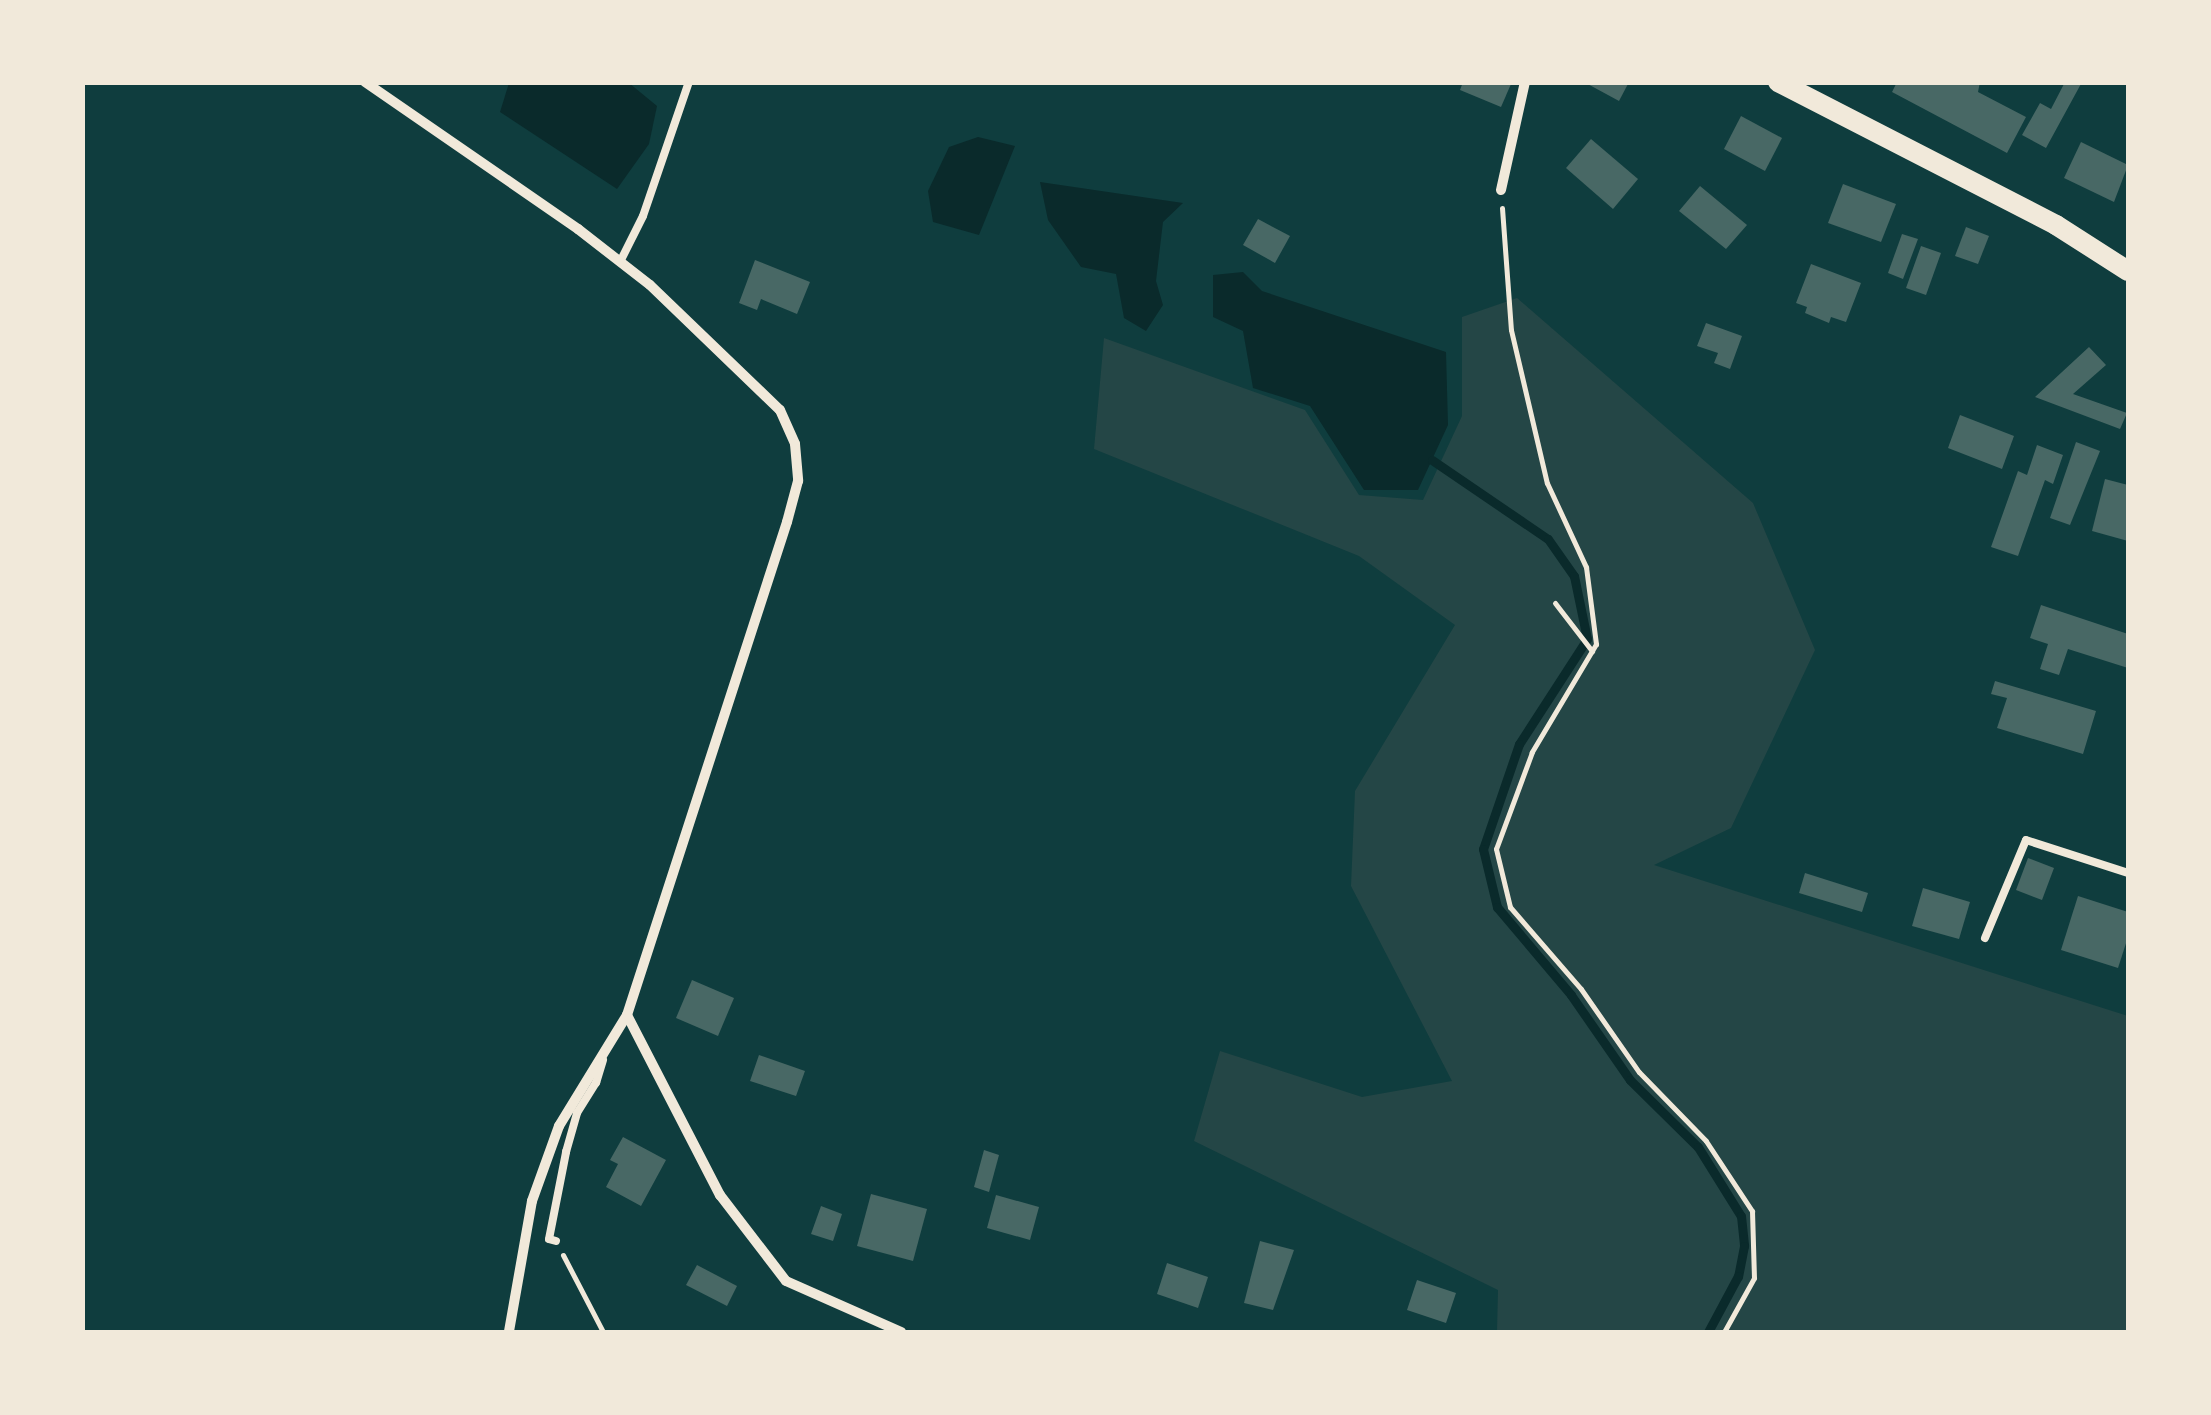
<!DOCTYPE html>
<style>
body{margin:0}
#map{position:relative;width:2211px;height:1415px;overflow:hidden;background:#0f3d3e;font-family:Commissioner,sans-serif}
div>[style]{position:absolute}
.green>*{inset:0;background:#244646}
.water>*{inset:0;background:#0a2a2b}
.stream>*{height:9px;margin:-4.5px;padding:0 4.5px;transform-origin:4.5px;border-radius:4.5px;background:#0a2a2b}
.building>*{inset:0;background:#486865}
.path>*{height:5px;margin:-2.5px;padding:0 2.5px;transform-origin:2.5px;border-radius:2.5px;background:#f1e9da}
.service>*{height:8px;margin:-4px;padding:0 4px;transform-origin:4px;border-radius:4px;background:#f1e9da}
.minor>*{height:10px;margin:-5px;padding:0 5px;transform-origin:5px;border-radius:5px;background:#f1e9da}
.secondary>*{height:20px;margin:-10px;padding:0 10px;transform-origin:10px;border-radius:10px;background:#f1e9da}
span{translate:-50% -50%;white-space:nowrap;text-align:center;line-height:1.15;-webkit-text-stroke:9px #f1e9da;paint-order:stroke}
.frame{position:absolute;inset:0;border:85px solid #f1e9da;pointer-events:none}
</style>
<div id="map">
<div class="green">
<i style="clip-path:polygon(1517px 298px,1753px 503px,1815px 650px,1731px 828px,1654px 865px,2128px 1016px,2128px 1332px,1497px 1332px,1498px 1290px,1194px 1141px,1220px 1051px,1362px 1097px,1452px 1081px,1351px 886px,1355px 791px,1455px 625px,1359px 556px,1094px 449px,1104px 338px,1305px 410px,1359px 495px,1423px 500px,1462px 416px,1462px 317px)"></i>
</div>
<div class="water">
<i style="clip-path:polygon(509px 83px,629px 83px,657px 106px,649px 144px,617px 189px,500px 112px)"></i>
<i style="clip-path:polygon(978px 137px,1015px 146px,979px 235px,933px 222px,928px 191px,949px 147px)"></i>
<i style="clip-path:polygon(1040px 182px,1183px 203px,1163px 222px,1156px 281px,1163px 305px,1146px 331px,1124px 318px,1116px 274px,1081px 267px,1048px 220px)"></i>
<i style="clip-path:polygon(1243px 272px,1262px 291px,1446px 352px,1448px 425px,1418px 490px,1364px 490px,1310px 406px,1253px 388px,1243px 331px,1213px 317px,1213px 275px)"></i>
</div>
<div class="stream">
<i style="left:1432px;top:460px;width:140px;rotate:34.3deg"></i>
<i style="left:1548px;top:539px;width:45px;rotate:54.9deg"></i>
<i style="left:1574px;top:576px;width:64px;rotate:78.3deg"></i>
<i style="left:1587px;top:639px;width:125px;rotate:122.9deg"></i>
<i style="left:1519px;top:744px;width:111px;rotate:108.9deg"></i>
<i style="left:1483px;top:849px;width:60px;rotate:76.4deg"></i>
<i style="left:1497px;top:907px;width:115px;rotate:49.9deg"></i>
<i style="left:1571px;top:995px;width:103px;rotate:55.2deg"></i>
<i style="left:1630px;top:1080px;width:95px;rotate:44.6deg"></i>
<i style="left:1698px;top:1147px;width:81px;rotate:58.1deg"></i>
<i style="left:1741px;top:1216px;width:30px;rotate:84deg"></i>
<i style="left:1744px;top:1246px;width:31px;rotate:101deg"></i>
<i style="left:1738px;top:1276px;width:64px;rotate:118.2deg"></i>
</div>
<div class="building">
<i style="clip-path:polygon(1463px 82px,1508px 82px,1511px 84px,1501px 107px,1460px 90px)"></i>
<i style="clip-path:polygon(1584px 82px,1629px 82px,1619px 101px)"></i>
<i style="clip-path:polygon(1897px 82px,1980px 82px,1978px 92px,2026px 117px,2007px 153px,1892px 92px)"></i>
<i style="clip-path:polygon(2065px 82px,2082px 82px,2046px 148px,2022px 135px,2040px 103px,2051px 109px)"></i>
<i style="clip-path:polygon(1741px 116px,1782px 138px,1765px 171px,1724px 149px)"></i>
<i style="clip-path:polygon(1591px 139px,1638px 179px,1613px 209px,1566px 168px)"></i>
<i style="clip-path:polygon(2081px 142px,2128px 165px,2114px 202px,2064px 178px)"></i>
<i style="clip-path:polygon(1843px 184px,1896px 204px,1881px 242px,1828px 223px)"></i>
<i style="clip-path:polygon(1700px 186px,1747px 225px,1726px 249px,1679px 211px)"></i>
<i style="clip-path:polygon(1258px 219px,1290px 236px,1275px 263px,1243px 245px)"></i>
<i style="clip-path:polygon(1966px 227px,1989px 236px,1978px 264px,1955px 256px)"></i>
<i style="clip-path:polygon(1902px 234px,1918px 239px,1903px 279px,1888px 273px)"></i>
<i style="clip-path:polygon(1921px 246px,1941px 253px,1926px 295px,1906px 288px)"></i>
<i style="clip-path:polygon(755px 260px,810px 282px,797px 314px,761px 299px,757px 310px,739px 303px)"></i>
<i style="clip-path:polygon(1811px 264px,1861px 283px,1846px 322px,1831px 317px,1829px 323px,1805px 313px,1807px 307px,1796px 303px)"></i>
<i style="clip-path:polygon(1706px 323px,1742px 336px,1730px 369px,1714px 363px,1718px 353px,1697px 346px)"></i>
<i style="clip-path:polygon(2089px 347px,2106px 365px,2073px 394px,2127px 413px,2120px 429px,2035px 397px)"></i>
<i style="clip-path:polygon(1960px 415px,2014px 436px,2002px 469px,1948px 448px)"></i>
<i style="clip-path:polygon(2076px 442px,2100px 451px,2070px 525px,2050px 518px)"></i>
<i style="clip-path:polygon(2037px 445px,2063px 455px,2053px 484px,2045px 480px,2018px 556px,1991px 547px,2018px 471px,2027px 475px)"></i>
<i style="clip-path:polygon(2105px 479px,2128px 485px,2128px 541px,2092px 531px)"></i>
<i style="clip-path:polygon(2041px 605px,2128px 634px,2128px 668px,2068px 649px,2059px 675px,2040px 669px,2048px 644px,2030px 638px)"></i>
<i style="clip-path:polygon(1995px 681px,2096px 711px,2083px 754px,1997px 728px,2007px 698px,1991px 694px)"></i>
<i style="clip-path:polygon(2028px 858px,2054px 868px,2042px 900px,2016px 890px)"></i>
<i style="clip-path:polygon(1805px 873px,1868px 893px,1862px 912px,1799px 893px)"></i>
<i style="clip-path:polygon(1923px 888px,1970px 902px,1959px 939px,1912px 926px)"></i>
<i style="clip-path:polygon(2078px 896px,2128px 912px,2128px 937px,2118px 968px,2061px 950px)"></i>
<i style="clip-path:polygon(692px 980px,734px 998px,718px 1036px,676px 1018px)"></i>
<i style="clip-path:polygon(759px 1055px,805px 1071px,796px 1096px,750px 1081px)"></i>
<i style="clip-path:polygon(623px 1137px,666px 1160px,641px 1206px,606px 1187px,618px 1164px,610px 1160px)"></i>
<i style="clip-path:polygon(984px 1150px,999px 1155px,989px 1192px,974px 1187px)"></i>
<i style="clip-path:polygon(871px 1194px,927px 1209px,913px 1261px,857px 1246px)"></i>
<i style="clip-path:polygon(996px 1195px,1039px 1207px,1030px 1240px,987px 1228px)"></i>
<i style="clip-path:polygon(821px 1206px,842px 1214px,833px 1241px,811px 1234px)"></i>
<i style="clip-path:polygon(1260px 1241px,1294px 1250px,1273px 1310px,1244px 1303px)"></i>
<i style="clip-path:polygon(1167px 1263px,1208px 1277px,1198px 1308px,1157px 1294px)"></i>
<i style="clip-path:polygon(697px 1265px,737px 1286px,727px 1306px,686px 1285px)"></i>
<i style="clip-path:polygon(1417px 1280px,1456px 1293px,1446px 1323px,1407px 1310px)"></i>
</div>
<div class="path">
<i style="left:1502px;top:208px;width:122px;rotate:85.8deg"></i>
<i style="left:1511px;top:330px;width:157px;rotate:76.8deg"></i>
<i style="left:1547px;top:483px;width:93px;rotate:65.1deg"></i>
<i style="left:1586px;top:567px;width:78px;rotate:82.6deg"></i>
<i style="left:1596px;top:644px;width:126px;rotate:120.7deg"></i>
<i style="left:1532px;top:752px;width:103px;rotate:110.4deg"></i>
<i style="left:1496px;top:849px;width:60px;rotate:76.4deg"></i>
<i style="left:1510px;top:907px;width:108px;rotate:49.1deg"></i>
<i style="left:1581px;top:989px;width:101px;rotate:55.1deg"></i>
<i style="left:1639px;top:1072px;width:96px;rotate:45.8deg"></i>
<i style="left:1706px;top:1141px;width:84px;rotate:56.7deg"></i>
<i style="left:1752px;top:1211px;width:67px;rotate:88.3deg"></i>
<i style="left:1754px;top:1278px;width:62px;rotate:119.1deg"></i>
<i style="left:1555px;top:603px;width:61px;rotate:52.4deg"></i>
<i style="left:563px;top:1255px;width:87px;rotate:62.5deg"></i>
</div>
<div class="service">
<i style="left:620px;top:262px;width:51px;rotate:-63.4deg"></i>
<i style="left:643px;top:216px;width:142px;rotate:-71.1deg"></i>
<i style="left:1985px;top:938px;width:106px;rotate:-67.3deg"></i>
<i style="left:2026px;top:840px;width:107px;rotate:17.9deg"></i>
<i style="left:556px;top:1241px;width:7px;rotate:-164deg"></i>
<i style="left:549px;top:1239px;width:89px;rotate:-78.9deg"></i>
<i style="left:566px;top:1152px;width:41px;rotate:-74.2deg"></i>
<i style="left:577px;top:1113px;width:36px;rotate:-58deg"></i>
<i style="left:596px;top:1083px;width:24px;rotate:-73deg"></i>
</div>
<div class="minor">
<i style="left:365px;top:82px;width:259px;rotate:34.6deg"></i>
<i style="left:578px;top:229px;width:91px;rotate:37.9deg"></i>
<i style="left:650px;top:285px;width:180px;rotate:43.9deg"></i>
<i style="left:780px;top:410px;width:37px;rotate:66deg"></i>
<i style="left:795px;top:444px;width:37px;rotate:85deg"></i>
<i style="left:798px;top:481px;width:42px;rotate:105deg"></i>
<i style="left:787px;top:522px;width:518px;rotate:107.98deg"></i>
<i style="left:627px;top:1015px;width:130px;rotate:121.5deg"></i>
<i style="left:559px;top:1126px;width:80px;rotate:109.8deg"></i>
<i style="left:532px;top:1201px;width:133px;rotate:100deg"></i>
<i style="left:1501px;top:190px;width:111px;rotate:-77.5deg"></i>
<i style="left:627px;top:1015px;width:203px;rotate:62.7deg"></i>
<i style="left:720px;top:1195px;width:108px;rotate:52.5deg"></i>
<i style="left:786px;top:1281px;width:126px;rotate:23.9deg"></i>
</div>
<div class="secondary">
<i style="left:1778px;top:82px;width:313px;rotate:27.2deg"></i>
<i style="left:2056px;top:225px;width:85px;rotate:32.6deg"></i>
</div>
<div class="frame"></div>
</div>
